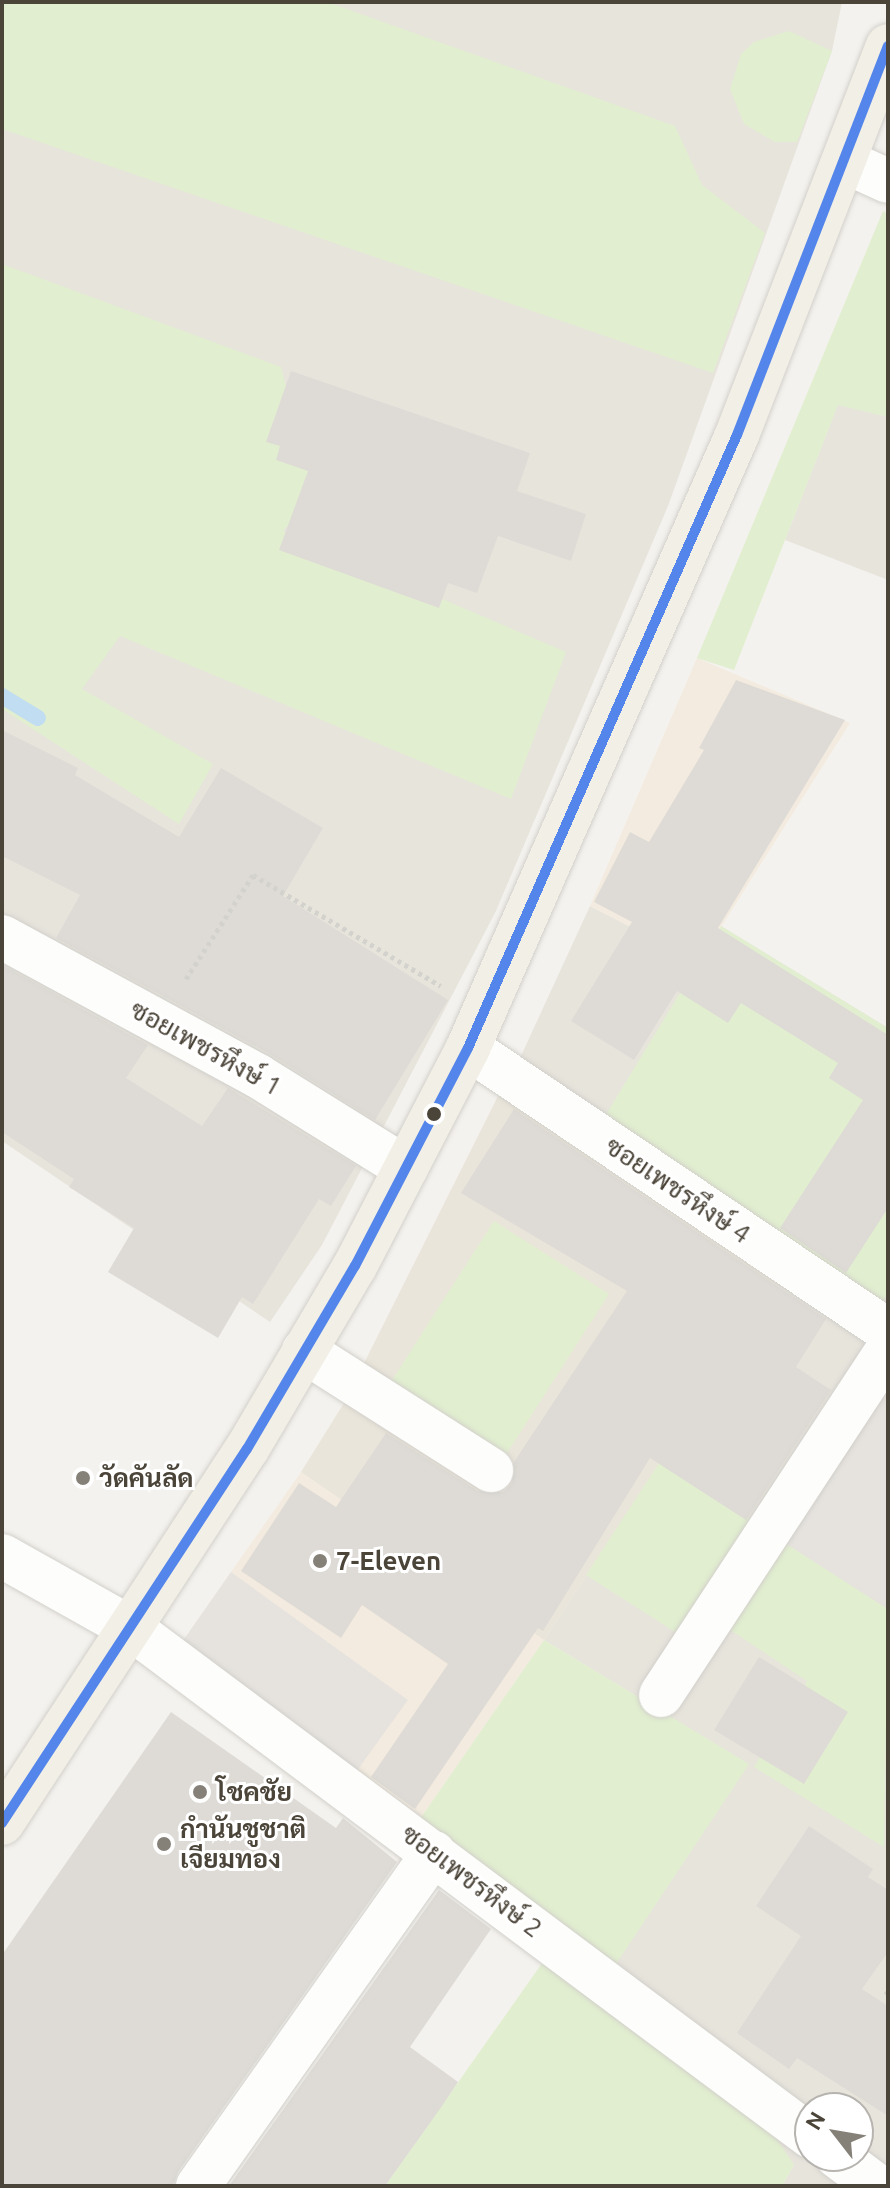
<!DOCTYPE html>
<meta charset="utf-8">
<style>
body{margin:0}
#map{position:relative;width:890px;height:2188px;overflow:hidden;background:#f4f2ee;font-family:Ubuntu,Sarabun,sans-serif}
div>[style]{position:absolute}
.residential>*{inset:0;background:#e7e4dc}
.commercial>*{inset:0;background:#f3ebdf}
.industrial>*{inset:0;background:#e6e2de}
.education>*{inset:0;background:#eae5da}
.green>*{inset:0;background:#e1eecf}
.parking>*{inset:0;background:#e6e3df}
.stream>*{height:16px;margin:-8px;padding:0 8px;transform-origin:8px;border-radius:8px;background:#c0ddf1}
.building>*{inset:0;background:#dedbd6}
.path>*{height:5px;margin-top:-2.5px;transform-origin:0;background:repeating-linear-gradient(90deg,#d3d2cc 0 4px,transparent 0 8px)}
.roads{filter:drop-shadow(0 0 2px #d2d0cb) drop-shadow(0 0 2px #d2d0cb)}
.minor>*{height:44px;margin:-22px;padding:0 22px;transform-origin:22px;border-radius:22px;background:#fdfdfc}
.major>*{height:44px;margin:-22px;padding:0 22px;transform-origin:22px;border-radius:22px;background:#f2efe6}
.bus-1>*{height:10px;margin:-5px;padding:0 5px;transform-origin:5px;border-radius:5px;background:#5385ea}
.dots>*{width:22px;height:22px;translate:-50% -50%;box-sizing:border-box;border:4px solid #fff;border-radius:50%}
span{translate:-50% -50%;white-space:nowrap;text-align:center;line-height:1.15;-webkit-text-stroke:6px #fff;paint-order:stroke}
.street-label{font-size:26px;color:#4b4439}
.poi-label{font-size:26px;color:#4b4439;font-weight:700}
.left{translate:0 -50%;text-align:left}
.frame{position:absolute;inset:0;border:4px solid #4b4439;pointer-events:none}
.north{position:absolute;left:794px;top:2092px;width:80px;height:80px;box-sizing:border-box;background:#fff;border:2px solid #b7b4b0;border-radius:50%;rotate:301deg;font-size:22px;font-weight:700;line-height:32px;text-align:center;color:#4b4439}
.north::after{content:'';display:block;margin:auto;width:28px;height:36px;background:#868178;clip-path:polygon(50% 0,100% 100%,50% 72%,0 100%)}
</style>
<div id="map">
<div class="residential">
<i style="clip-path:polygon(2px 2px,842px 2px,832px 51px,668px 506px,496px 911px,322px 1245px,270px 1322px,2px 1141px)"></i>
<i style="clip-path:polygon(838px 404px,888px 417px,888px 580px,785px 540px)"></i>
<i style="clip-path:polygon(evenodd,590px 906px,699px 962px,721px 926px,888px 1028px,888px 2186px,782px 2186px,794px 2165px,590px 1993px,748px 1764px,544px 1640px,799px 1250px,520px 1058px,590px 906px,810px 2108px,858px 2108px,858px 2156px,810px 2156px,810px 2108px)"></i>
</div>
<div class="commercial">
<i style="clip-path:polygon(697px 658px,850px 723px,699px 962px,590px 906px)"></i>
<i style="clip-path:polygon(301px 1472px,544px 1640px,420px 1819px,180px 1645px)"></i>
</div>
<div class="industrial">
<i style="clip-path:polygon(888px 1381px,888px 1496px,835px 1462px)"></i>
</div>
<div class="education">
<i style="clip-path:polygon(502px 1088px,784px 1274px,544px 1640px,301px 1472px,344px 1403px)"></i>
</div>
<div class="green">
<i style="clip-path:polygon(2px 2px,327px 2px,675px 126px,702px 185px,765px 233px,713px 373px,2px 129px)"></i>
<i style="clip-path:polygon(789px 31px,832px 51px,797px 142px,775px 142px,744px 124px,730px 89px,741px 54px,754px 42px)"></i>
<i style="clip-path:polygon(883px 211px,888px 214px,888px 417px,838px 405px,734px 670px,697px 658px)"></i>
<i style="clip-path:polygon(2px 264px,281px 367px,314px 496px,283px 531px,566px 652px,511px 799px,120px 636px,82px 689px,213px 764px,179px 824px,2px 709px)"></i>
<i style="clip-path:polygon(721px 926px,888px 1028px,888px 1292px,881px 1304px,605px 1116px)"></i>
<i style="clip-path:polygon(494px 1221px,609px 1294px,502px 1461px,387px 1388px)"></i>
<i style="clip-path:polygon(663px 1457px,762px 1526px,686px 1639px,586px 1575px)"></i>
<i style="clip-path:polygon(785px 1543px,888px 1609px,884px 1847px,754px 1767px,807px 1681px,726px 1627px)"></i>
<i style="clip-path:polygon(544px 1640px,749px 1764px,614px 1967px,420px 1819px)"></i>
<i style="clip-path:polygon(545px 1959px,773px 2133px,794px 2165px,782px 2186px,385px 2186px)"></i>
</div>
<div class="parking">
<i style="clip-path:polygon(835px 1462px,888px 1496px,888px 1609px,785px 1543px)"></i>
<i style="clip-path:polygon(231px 1572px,408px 1700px,356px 1772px,180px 1645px)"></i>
</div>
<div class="stream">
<i style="left:2px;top:696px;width:42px;rotate:31.4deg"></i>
</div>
<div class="building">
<i style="clip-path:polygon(291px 371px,530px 453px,517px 491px,586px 514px,571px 561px,498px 536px,477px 593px,448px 583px,439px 608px,279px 550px,308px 471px,276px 460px,280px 446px,266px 442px)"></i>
<i style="clip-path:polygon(736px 680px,845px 720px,718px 928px,888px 1035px,888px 1208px,846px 1273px,780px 1228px,863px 1100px,829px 1078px,838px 1063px,741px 1003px,728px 1023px,677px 991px,634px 1060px,571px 1021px,632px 922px,594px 902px,630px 832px,649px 842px,704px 750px,699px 748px)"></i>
<i style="clip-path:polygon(2px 730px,78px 768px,75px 775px,179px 837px,221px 768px,323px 828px,283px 896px,448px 1000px,375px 1120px,270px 1054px,56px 938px,80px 895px,2px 856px)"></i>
<i style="clip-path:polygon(2px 965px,148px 1045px,126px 1078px,202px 1126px,228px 1088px,356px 1166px,331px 1206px,319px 1199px,253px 1304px,242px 1297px,218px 1338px,108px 1272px,134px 1228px,69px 1187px,74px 1179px,2px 1132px)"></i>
<i style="clip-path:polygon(514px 1109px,826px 1319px,796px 1367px,831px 1390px,746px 1520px,650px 1458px,543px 1631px,538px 1628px,415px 1809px,371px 1777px,448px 1664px,362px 1605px,341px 1638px,241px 1571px,299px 1483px,336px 1507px,386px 1433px,478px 1491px,503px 1492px,512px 1483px,514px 1462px,627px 1291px,461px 1193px)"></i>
<i style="clip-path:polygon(759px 1657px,848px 1712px,804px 1784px,714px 1730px)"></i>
<i style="clip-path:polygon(171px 1712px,336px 1828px,343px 1818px,397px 1862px,178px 2172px,173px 2186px,2px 2186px,2px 1955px)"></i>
<i style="clip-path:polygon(809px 1826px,873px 1869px,868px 1877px,888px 1890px,888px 1952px,862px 1989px,888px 2006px,888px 2116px,797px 2058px,789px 2069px,737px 2033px,801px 1936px,756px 1906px)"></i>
<i style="clip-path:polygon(439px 1890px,491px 1929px,410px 2047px,458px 2082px,442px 2106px,385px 2186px,229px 2186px)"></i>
</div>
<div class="path">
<i style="left:186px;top:979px;width:124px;rotate:-57.2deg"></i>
<i style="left:253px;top:875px;width:218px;rotate:30.6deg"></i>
<i style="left:885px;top:1991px;width:4px;rotate:34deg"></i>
</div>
<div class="roads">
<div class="minor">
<i style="left:844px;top:161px;width:48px;rotate:24.4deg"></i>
<i style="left:2px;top:937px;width:291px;rotate:28.5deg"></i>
<i style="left:258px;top:1076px;width:174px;rotate:31.9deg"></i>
<i style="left:468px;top:1048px;width:506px;rotate:33.97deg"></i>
<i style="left:304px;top:1351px;width:222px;rotate:32.5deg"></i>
<i style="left:2px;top:1556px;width:149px;rotate:29.3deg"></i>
<i style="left:132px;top:1629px;width:847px;rotate:36.79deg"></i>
<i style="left:661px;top:1695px;width:414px;rotate:-56.7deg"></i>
<i style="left:837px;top:2156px;width:50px;rotate:36.9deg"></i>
<i style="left:198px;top:2186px;width:408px;rotate:-54.7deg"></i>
</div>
<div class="major">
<i style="left:2px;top:1823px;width:447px;rotate:-56.8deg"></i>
<i style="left:247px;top:1449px;width:212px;rotate:-59.5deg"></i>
<i style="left:355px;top:1266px;width:246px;rotate:-62.6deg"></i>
<i style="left:468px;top:1048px;width:669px;rotate:-66.31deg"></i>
<i style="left:737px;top:435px;width:417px;rotate:-68.8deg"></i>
</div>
</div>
<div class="bus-1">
<i style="left:2px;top:1823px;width:447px;rotate:-56.8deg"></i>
<i style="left:247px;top:1449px;width:212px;rotate:-59.5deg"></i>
<i style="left:355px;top:1266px;width:246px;rotate:-62.6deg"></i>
<i style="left:468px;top:1048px;width:669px;rotate:-66.31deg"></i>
<i style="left:737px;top:435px;width:417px;rotate:-68.8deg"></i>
</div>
<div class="dots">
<i style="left:434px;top:1114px;background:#4b4439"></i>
<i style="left:83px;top:1478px;background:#868178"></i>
<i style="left:320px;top:1561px;background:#868178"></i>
<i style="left:200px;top:1792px;background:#868178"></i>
<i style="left:164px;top:1844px;background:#868178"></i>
</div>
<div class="street-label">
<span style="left:206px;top:1048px;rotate:29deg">ซอยเพชรหึงษ์ 1</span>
<span style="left:678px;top:1190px;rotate:34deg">ซอยเพชรหึงษ์ 4</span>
<span style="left:472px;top:1881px;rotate:37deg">ซอยเพชรหึงษ์ 2</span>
</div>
<div class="poi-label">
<span class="left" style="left:99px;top:1478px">วัดคันลัด</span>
<span class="left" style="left:336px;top:1561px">7-Eleven</span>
<span class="left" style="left:216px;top:1792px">โชคชัย</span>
<span class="left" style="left:180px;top:1844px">กำนันชูชาติ<br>เจียมทอง</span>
</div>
<div class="frame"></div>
<div class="north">N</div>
</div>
